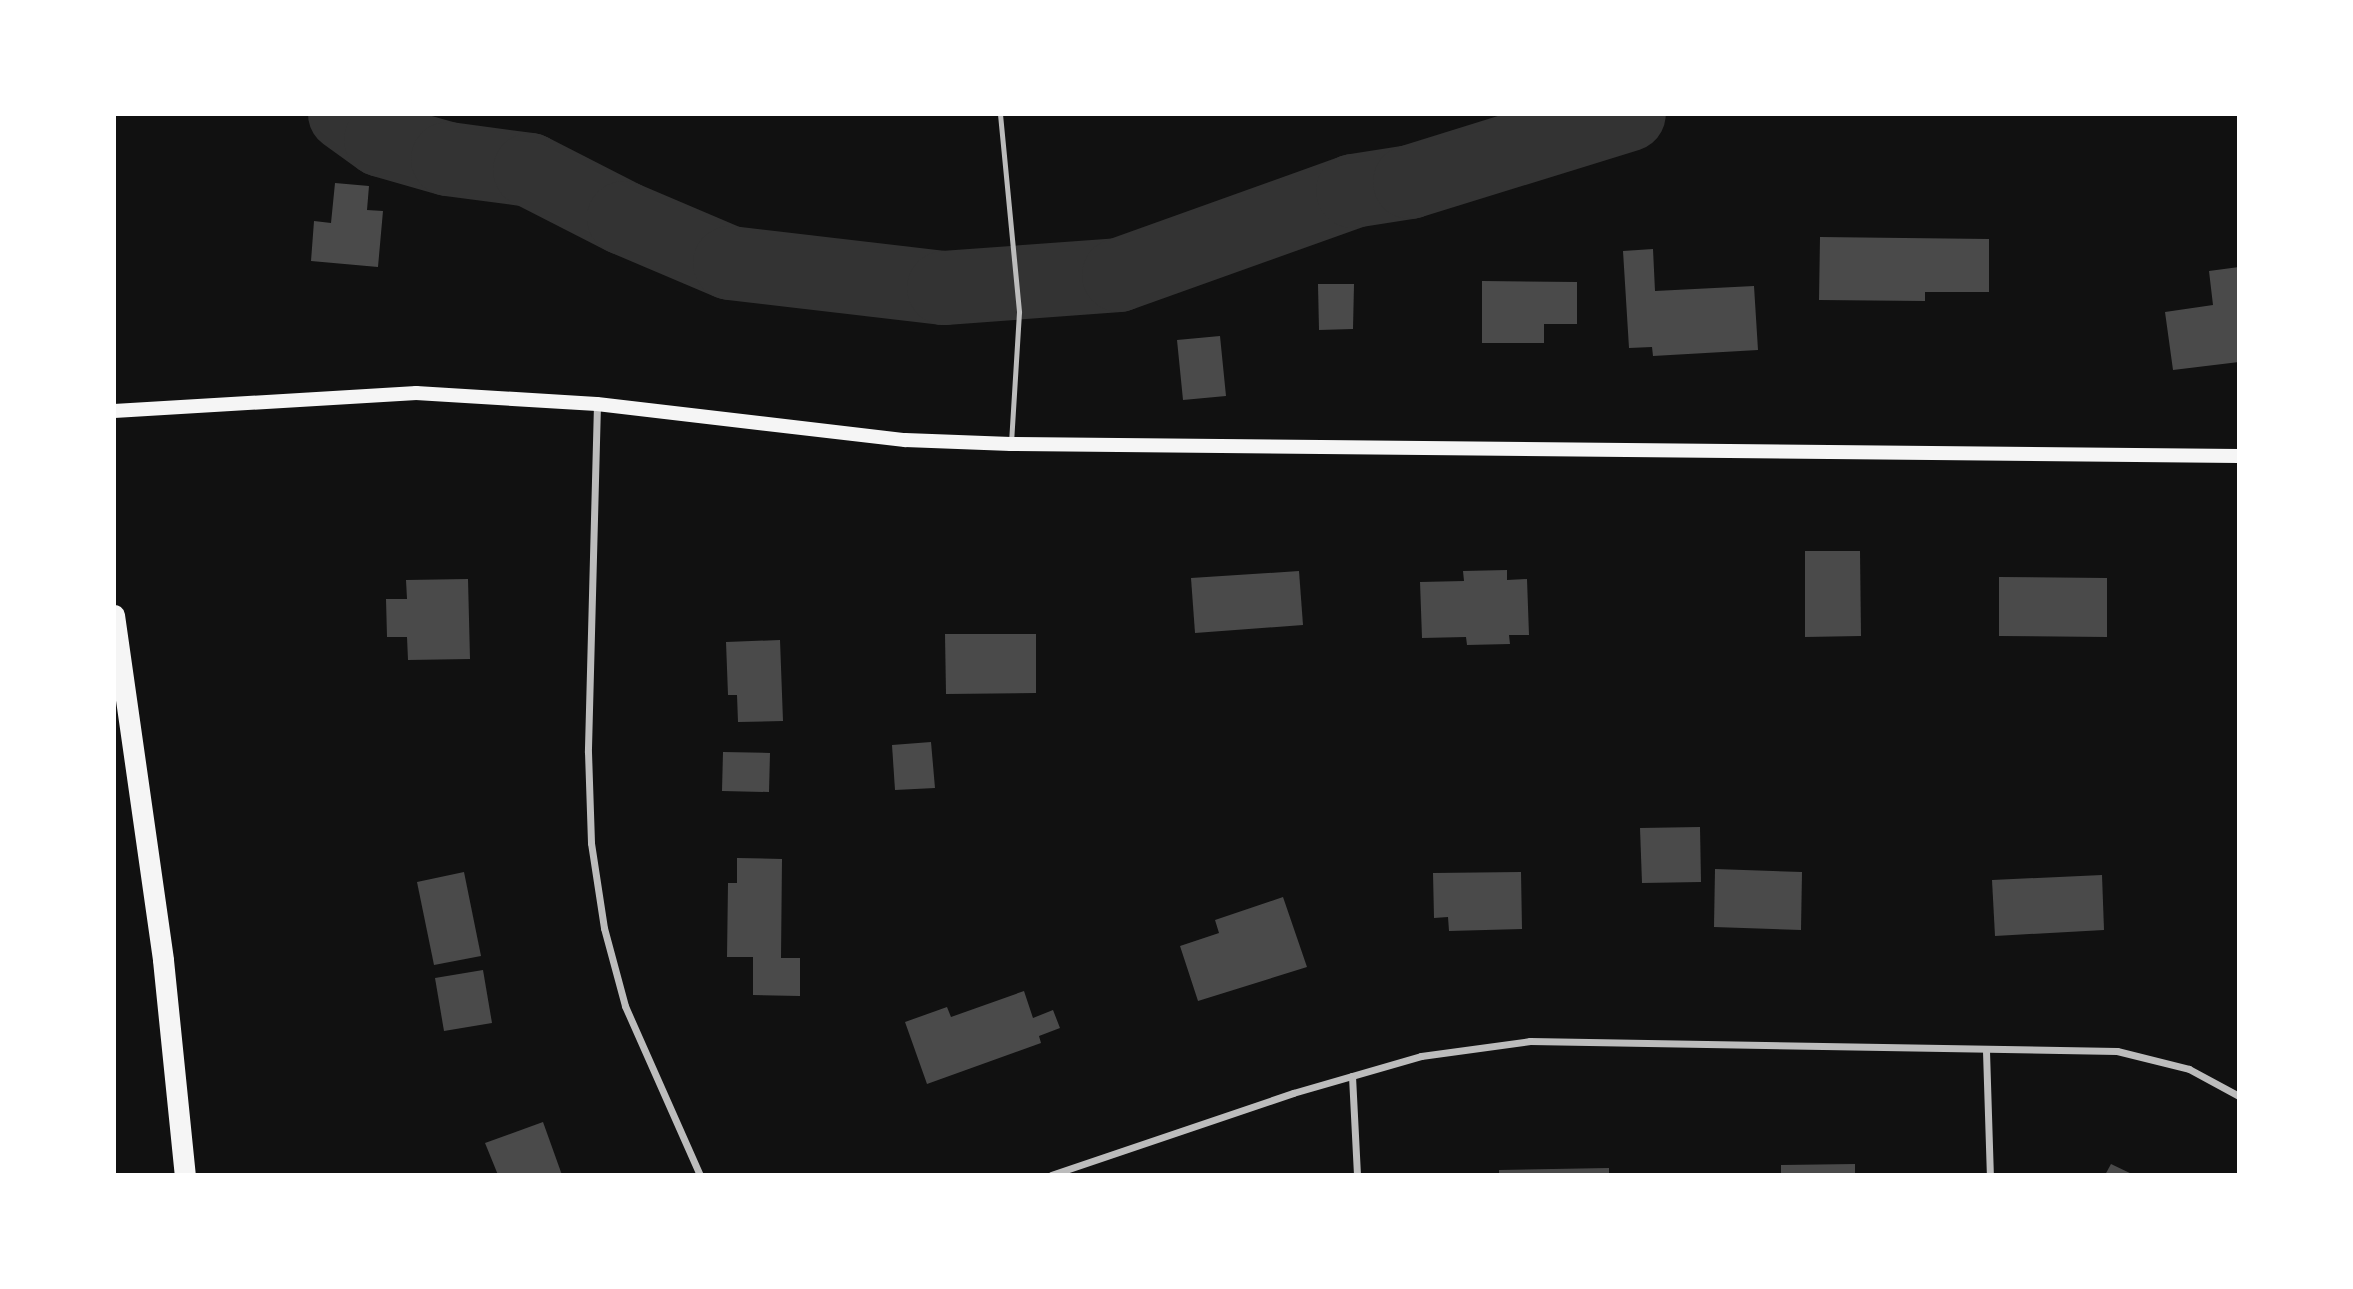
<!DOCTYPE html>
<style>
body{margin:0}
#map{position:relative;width:2353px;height:1289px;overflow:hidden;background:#111;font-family:Roboto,sans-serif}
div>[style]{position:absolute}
.river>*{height:74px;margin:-37px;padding:0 37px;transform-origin:37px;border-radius:37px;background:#333}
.building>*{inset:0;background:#4a4a4a}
.service>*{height:5px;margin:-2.5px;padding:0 2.5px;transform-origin:2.5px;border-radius:2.5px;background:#bcbcbc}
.minor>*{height:7px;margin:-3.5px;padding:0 3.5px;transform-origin:3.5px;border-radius:3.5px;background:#bcbcbc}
.secondary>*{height:14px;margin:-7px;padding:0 7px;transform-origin:7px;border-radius:7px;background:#f5f5f5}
.motorway>*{height:21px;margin:-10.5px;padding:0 10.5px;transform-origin:10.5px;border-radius:10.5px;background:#f5f5f5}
span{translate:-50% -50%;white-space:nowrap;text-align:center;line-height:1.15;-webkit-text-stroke:7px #fff;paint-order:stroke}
.frame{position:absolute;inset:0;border:116px solid #fff;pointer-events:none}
</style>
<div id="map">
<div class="river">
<i style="left:345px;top:114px;width:44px;rotate:35.8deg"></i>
<i style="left:381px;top:140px;width:70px;rotate:15.8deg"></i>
<i style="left:448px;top:159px;width:83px;rotate:7.6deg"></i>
<i style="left:530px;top:170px;width:106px;rotate:27.1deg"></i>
<i style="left:624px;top:218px;width:115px;rotate:23deg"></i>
<i style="left:730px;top:263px;width:215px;rotate:6.7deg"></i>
<i style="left:944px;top:288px;width:175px;rotate:-4.2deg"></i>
<i style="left:1119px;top:275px;width:249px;rotate:-19.7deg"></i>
<i style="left:1353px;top:191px;width:58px;rotate:-9deg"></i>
<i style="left:1410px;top:182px;width:229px;rotate:-17.2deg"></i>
</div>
<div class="building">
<i style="clip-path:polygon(335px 183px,369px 186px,367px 210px,383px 211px,378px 267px,311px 261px,314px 221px,331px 223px)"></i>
<i style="clip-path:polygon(1820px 237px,1989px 239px,1989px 292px,1925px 292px,1925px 301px,1819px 300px)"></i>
<i style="clip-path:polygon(1653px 249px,1655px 291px,1754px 286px,1758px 350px,1653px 356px,1652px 347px,1629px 348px,1623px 251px)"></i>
<i style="clip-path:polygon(2239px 267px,2239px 362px,2173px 370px,2165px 312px,2213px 305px,2209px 271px)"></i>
<i style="clip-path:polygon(1482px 281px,1577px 282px,1577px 324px,1544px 324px,1544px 343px,1482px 343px)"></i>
<i style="clip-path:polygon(1318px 284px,1354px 284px,1353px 329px,1319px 330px)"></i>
<i style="clip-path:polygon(1220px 336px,1226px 396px,1183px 400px,1177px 340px)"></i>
<i style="clip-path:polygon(1805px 551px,1860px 551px,1861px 636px,1805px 637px)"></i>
<i style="clip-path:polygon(1507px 570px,1507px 580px,1527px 579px,1529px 635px,1509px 635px,1510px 644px,1467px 645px,1466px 637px,1422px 638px,1420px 582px,1464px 581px,1463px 571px)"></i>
<i style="clip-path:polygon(1299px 571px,1303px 625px,1195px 633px,1191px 578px)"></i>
<i style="clip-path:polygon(1999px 577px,2107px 578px,2107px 637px,1999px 636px)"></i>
<i style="clip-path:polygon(468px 579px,470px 659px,408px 660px,407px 637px,387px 637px,386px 599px,407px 599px,406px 580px)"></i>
<i style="clip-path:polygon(945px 634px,1036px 634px,1036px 693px,946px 694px)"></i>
<i style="clip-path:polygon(780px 640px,783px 721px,738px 722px,737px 695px,728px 695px,726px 642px)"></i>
<i style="clip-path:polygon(931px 742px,935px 788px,895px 790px,892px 745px)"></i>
<i style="clip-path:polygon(723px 752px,770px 753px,769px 792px,722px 791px)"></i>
<i style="clip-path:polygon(1700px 827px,1701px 882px,1642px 883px,1640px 828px)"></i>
<i style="clip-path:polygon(737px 858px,782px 859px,781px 958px,800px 958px,800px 996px,753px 995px,753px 957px,727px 957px,728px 883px,737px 883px)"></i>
<i style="clip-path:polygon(1715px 869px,1802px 872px,1801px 930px,1714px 927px)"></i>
<i style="clip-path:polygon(464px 872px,481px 956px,434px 965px,417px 882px)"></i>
<i style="clip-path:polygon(1521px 872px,1522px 929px,1449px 931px,1448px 917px,1434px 918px,1433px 873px)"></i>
<i style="clip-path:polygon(2102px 875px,2104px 930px,1995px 936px,1992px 880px)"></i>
<i style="clip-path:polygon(1283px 897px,1307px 967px,1198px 1001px,1180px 946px,1219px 933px,1215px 920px)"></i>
<i style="clip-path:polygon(483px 970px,492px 1023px,444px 1031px,435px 978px)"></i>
<i style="clip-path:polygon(1024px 991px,1033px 1018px,1053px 1010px,1060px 1028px,1039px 1036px,1041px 1043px,927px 1084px,905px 1022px,947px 1007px,951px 1017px)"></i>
<i style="clip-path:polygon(543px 1122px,562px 1175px,498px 1175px,485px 1143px)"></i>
<i style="clip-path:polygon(1855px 1164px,1855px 1175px,1781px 1175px,1781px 1165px)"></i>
<i style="clip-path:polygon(2111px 1164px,2134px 1175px,2105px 1175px)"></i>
<i style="clip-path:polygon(1609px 1168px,1609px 1175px,1499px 1175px,1499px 1170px)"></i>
</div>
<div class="service">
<i style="left:1000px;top:114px;width:199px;rotate:84.5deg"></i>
<i style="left:1019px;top:312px;width:129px;rotate:93.5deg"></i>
</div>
<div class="minor">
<i style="left:597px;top:404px;width:348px;rotate:91.5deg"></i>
<i style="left:588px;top:752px;width:91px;rotate:88.1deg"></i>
<i style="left:591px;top:843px;width:86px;rotate:81.3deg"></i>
<i style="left:604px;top:928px;width:81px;rotate:74.9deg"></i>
<i style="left:625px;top:1006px;width:185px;rotate:66.1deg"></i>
<i style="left:1986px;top:1051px;width:124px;rotate:88.2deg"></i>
<i style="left:1352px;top:1076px;width:99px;rotate:87.1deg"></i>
<i style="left:1051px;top:1175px;width:256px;rotate:-18.7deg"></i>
<i style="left:1293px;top:1093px;width:133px;rotate:-16.1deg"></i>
<i style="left:1421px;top:1056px;width:110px;rotate:-7.8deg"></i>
<i style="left:1530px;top:1041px;width:587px;rotate:0.98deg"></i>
<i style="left:2117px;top:1051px;width:74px;rotate:14deg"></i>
<i style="left:2189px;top:1069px;width:57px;rotate:28.4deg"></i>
</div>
<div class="secondary">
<i style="left:114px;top:411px;width:303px;rotate:-3.4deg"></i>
<i style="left:416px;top:393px;width:181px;rotate:3.5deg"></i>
<i style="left:597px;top:404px;width:310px;rotate:6.7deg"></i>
<i style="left:905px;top:440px;width:106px;rotate:2.2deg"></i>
<i style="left:1011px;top:444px;width:1228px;rotate:0.56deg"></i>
</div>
<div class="motorway">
<i style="left:114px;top:615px;width:348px;rotate:81.9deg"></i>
<i style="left:163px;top:960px;width:216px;rotate:84.2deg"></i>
</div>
<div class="frame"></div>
</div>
